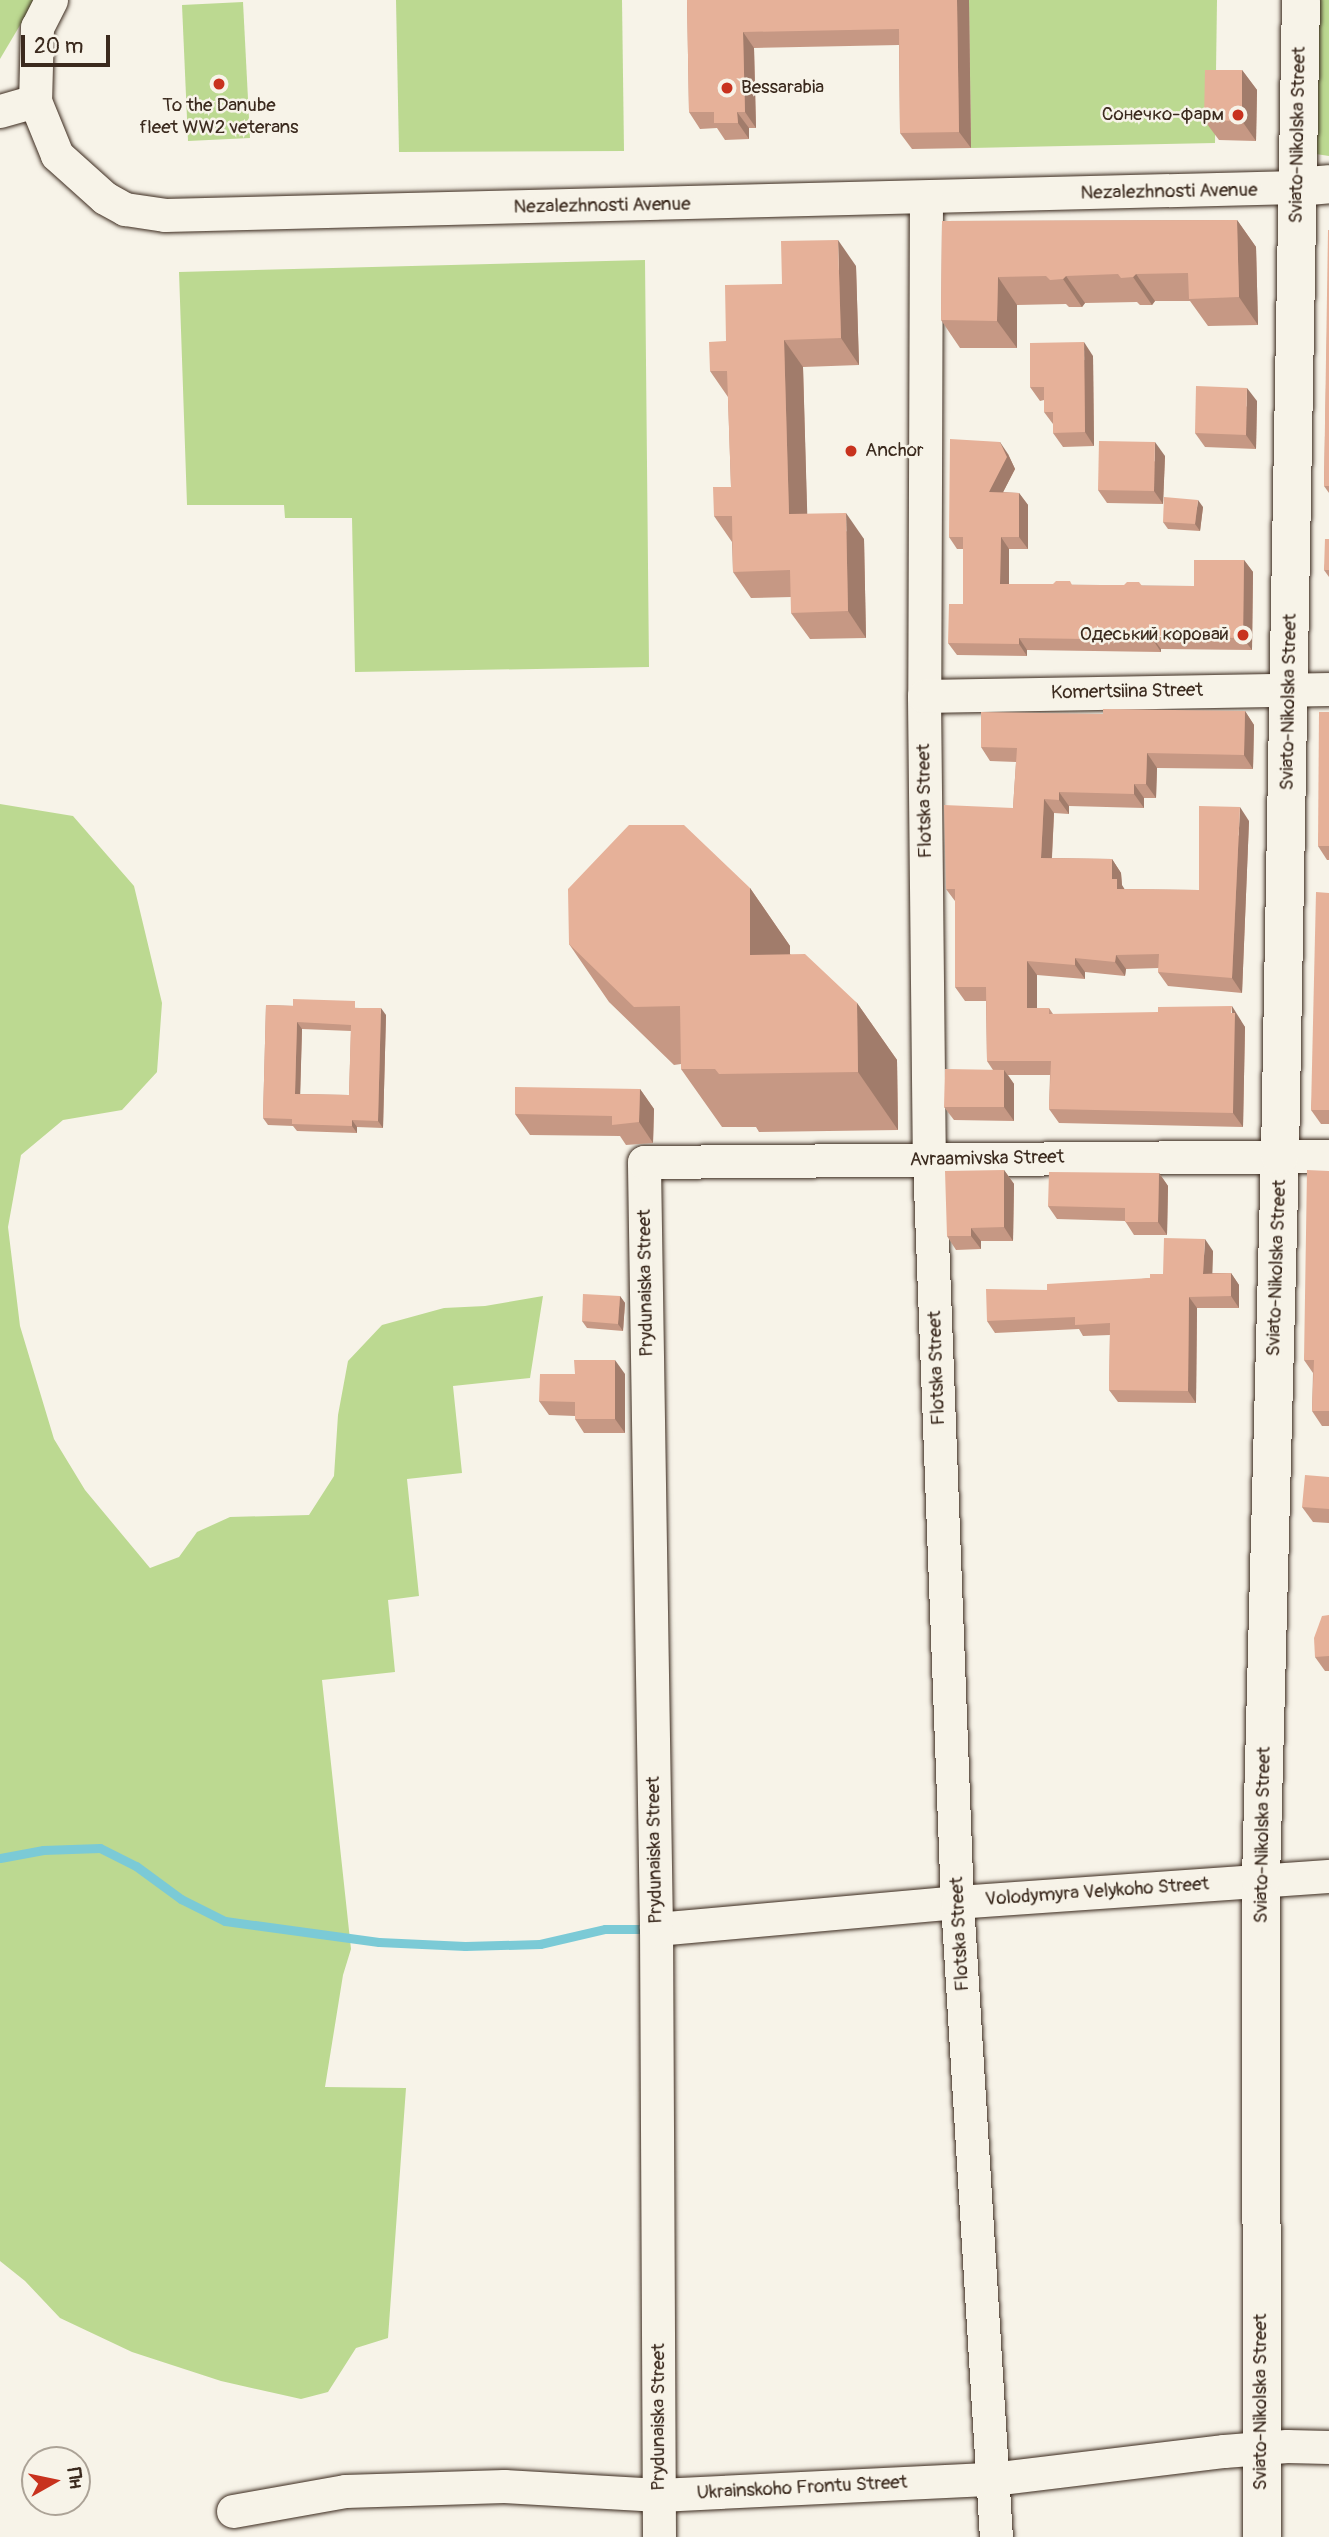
<!DOCTYPE html>
<meta charset="utf-8">
<style>
body{margin:0}
#map{position:relative;width:1329px;height:2537px;overflow:hidden;background:#f7f3e8;font-family:Pangolin,sans-serif}
div>[style]{position:absolute}
.green>*{inset:0;background:#bcd991}
.stream>*{height:9px;margin:-4.5px;padding:0 4.5px;transform-origin:4.5px;border-radius:4.5px;background:#7bcad6}
.roads{filter:drop-shadow(0 0 2px #3b2a1e) drop-shadow(0 0 2px #3b2a1e)}
.minor>*{height:33px;margin:-16.5px;padding:0 16.5px;transform-origin:16.5px;border-radius:16.5px;background:#f7f3e8}
.major>*{height:38px;margin:-19px;padding:0 19px;transform-origin:19px;border-radius:19px;background:#f7f3e8}
.wall>*{inset:0;background:#c69884}
.shaded-wall>*{inset:0;background:#a17c6b}
.building>*{inset:0;background:#e6b199}
.dots>*{width:19px;height:19px;translate:-50% -50%;box-sizing:border-box;border:4px solid #f7f3e8;border-radius:50%}
span{translate:-50% -50%;white-space:nowrap;text-align:center;line-height:1.15;-webkit-text-stroke:5px #f7f3e8;paint-order:stroke}
.poi-label{font-size:19px;color:#3b2a1e}
.left{translate:0 -50%;text-align:left}
.right{translate:-100% -50%;text-align:right}
.street-label{font-size:19px;color:#3b2a1e}
.north{position:absolute;left:21px;top:2446px;width:70px;height:70px;box-sizing:border-box;background:#f7f3e8;border:2px solid #aca397;border-radius:50%;rotate:81deg;font-size:19px;font-weight:700;line-height:28px;text-align:center;color:#3b2a1e}
.north::after{content:'';display:block;margin:auto;width:24px;height:32px;background:#c8321e;clip-path:polygon(50% 0,100% 100%,50% 72%,0 100%)}
.scale{position:absolute;left:21px;top:35px;width:89px;height:32px;box-sizing:border-box;border:4px solid #3b2a1e;border-top:0;padding-left:9px;font-size:21px;line-height:24px;white-space:nowrap;color:#3b2a1e;-webkit-text-stroke:5px #f7f3e8;paint-order:stroke}
</style>
<div id="map">
<div class="green">
<i style="clip-path:polygon(0 0,35px 0,0 59px)"></i>
<i style="clip-path:polygon(396px 0,622px 0,624px 151px,399px 152px)"></i>
<i style="clip-path:polygon(969px 0,1217px 0,1215px 143px,971px 148px)"></i>
<i style="clip-path:polygon(1317px 0,1329px 0,1329px 156px,1316px 154px)"></i>
<i style="clip-path:polygon(243px 2px,250px 138px,188px 141px,182px 5px)"></i>
<i style="clip-path:polygon(645px 260px,649px 667px,355px 672px,352px 518px,285px 518px,284px 505px,187px 505px,179px 272px)"></i>
<i style="clip-path:polygon(0 804px,73px 816px,134px 886px,162px 1003px,157px 1072px,122px 1110px,63px 1120px,21px 1155px,8px 1227px,20px 1326px,54px 1439px,85px 1490px,150px 1568px,179px 1557px,197px 1532px,230px 1517px,309px 1515px,334px 1476px,338px 1415px,348px 1361px,382px 1325px,444px 1308px,485px 1306px,543px 1296px,530px 1378px,453px 1386px,462px 1473px,407px 1479px,419px 1596px,388px 1600px,395px 1672px,322px 1680px,351px 1949px,343px 1975px,325px 2087px,406px 2088px,388px 2338px,356px 2348px,328px 2392px,301px 2399px,221px 2381px,132px 2352px,60px 2318px,25px 2281px,0 2261px)"></i>
</div>
<div class="stream">
<i style="left:0;top:1858px;width:44px;rotate:-10.5deg"></i>
<i style="left:43px;top:1850px;width:57px;rotate:-2deg"></i>
<i style="left:100px;top:1848px;width:40px;rotate:26.6deg"></i>
<i style="left:136px;top:1866px;width:56px;rotate:36.3deg"></i>
<i style="left:181px;top:1899px;width:49px;rotate:26.6deg"></i>
<i style="left:225px;top:1921px;width:155px;rotate:7.8deg"></i>
<i style="left:379px;top:1942px;width:86px;rotate:2.7deg"></i>
<i style="left:465px;top:1946px;width:75px;rotate:-1.5deg"></i>
<i style="left:540px;top:1944px;width:67px;rotate:-13deg"></i>
<i style="left:605px;top:1929px;width:46px"></i>
</div>
<div class="roads">
<div class="minor">
<i style="left:51px;top:0;width:30px;rotate:117deg"></i>
<i style="left:37px;top:27px;width:74px;rotate:91.5deg"></i>
<i style="left:35px;top:101px;width:58px;rotate:67.8deg"></i>
<i style="left:57px;top:155px;width:64px;rotate:41.9deg"></i>
<i style="left:105px;top:198px;width:23px;rotate:29deg"></i>
<i style="left:125px;top:209px;width:40px;rotate:8.5deg"></i>
<i style="left:165px;top:215px;width:1132px;rotate:-1.42deg"></i>
<i style="left:0;top:111px;width:36px;rotate:-16deg"></i>
<i style="left:926px;top:197px;width:499px;rotate:90.2deg"></i>
<i style="left:924px;top:696px;width:464px;rotate:89.4deg"></i>
<i style="left:929px;top:1160px;width:743px;rotate:87.84deg"></i>
<i style="left:957px;top:1902px;width:636px;rotate:86.49deg"></i>
<i style="left:924px;top:696px;width:405px;rotate:-1deg"></i>
<i style="left:656px;top:1929px;width:302px;rotate:-5.1deg"></i>
<i style="left:957px;top:1902px;width:373px;rotate:-4deg"></i>
<i style="left:233px;top:2511px;width:114px;rotate:-10.1deg"></i>
<i style="left:345px;top:2491px;width:159px;rotate:-1.8deg"></i>
<i style="left:504px;top:2486px;width:155px;rotate:3.3deg"></i>
<i style="left:659px;top:2495px;width:333px;rotate:-2.8deg"></i>
<i style="left:992px;top:2479px;width:234px;rotate:-6.9deg"></i>
<i style="left:1224px;top:2451px;width:63px;rotate:-4.5deg"></i>
<i style="left:1287px;top:2446px;width:42px;rotate:1.4deg"></i>
<i style="left:659px;top:2537px;width:608px;rotate:-90.28deg"></i>
<i style="left:656px;top:1929px;width:767px;rotate:-90.9deg"></i>
<i style="left:644px;top:1162px;width:685px;rotate:-0.5deg"></i>
</div>
<div class="major">
<i style="left:1297px;top:187px;width:32px;rotate:-5deg"></i>
<i style="left:1262px;top:2537px;width:658px;rotate:-90.09deg"></i>
<i style="left:1261px;top:1879px;width:724px;rotate:-88.5deg"></i>
<i style="left:1280px;top:1155px;width:1155px;rotate:-88.96deg"></i>
</div>
</div>
<div class="wall">
<i style="clip-path:polygon(687px 0,969px 0,971px 148px,912px 149px,900px 133px,899px 45px,754px 48px,756px 128px,749px 128px,749px 139px,725px 140px,717px 128px,700px 129px,689px 112px)"></i>
<i style="clip-path:polygon(1242px 70px,1257px 90px,1256px 141px,1219px 140px,1204px 120px)"></i>
<i style="clip-path:polygon(1237px 220px,1256px 247px,1258px 325px,1208px 326px,1190px 301px,1155px 301px,1152px 305px,1140px 305px,1137px 302px,1085px 303px,1082px 307px,1069px 307px,1066px 304px,1017px 305px,1017px 348px,960px 348px,941px 320px,942px 221px)"></i>
<i style="clip-path:polygon(1329px 230px,1329px 493px,1324px 486px)"></i>
<i style="clip-path:polygon(856px 266px,859px 365px,803px 367px,807px 514px,864px 539px,866px 638px,810px 639px,791px 613px,791px 597px,751px 598px,733px 572px,732px 542px,714px 516px,731px 487px,728px 397px,710px 371px,726px 341px,782px 284px)"></i>
<i style="clip-path:polygon(1093px 356px,1094px 446px,1063px 447px,1053px 433px,1053px 424px,1044px 412px,1044px 400px,1040px 401px,1030px 387px)"></i>
<i style="clip-path:polygon(1257px 401px,1256px 449px,1205px 447px,1195px 433px)"></i>
<i style="clip-path:polygon(1008px 454px,1015px 469px,1003px 492px,1019px 493px,1028px 505px,1028px 549px,1009px 549px,1009px 584px,1194px 586px,1244px 560px,1253px 572px,1252px 650px,1161px 649px,1161px 652px,1027px 650px,1027px 656px,957px 655px,948px 643px,963px 604px,963px 549px,957px 549px,949px 537px)"></i>
<i style="clip-path:polygon(1165px 456px,1163px 504px,1107px 503px,1098px 490px)"></i>
<i style="clip-path:polygon(1203px 507px,1200px 531px,1168px 529px,1163px 522px)"></i>
<i style="clip-path:polygon(1329px 539px,1329px 577px,1324px 570px)"></i>
<i style="clip-path:polygon(1245px 711px,1254px 725px,1253px 769px,1157px 768px,1156px 798px,1144px 798px,1144px 808px,1069px 806px,1069px 814px,1054px 813px,1052px 858px,1112px 859px,1121px 873px,1122px 886px,1124px 889px,1199px 890px,1249px 821px,1242px 993px,1168px 986px,1158px 972px,1159px 968px,1126px 969px,1125px 976px,1085px 972px,1085px 979px,1037px 975px,1037px 1008px,1049px 1008px,1053px 1014px,1241px 1020px,1241px 1022px,1245px 1027px,1243px 1127px,1059px 1123px,1049px 1109px,1050px 1075px,1008px 1075px,1014px 1084px,1014px 1121px,954px 1120px,944px 1107px,993px 1070px,987px 1061px,986px 1001px,965px 1001px,955px 987px,955px 901px,946px 889px,1013px 808px,1016px 762px,990px 761px,981px 747px,1103px 714px)"></i>
<i style="clip-path:polygon(1329px 712px,1329px 860px,1327px 860px,1318px 846px)"></i>
<i style="clip-path:polygon(750px 888px,790px 946px,790px 954px,857px 1003px,897px 1060px,898px 1130px,759px 1132px,756px 1127px,722px 1127px,681px 1069px,681px 1064px,674px 1065px,609px 1002px,569px 944px)"></i>
<i style="clip-path:polygon(1329px 893px,1329px 1124px,1321px 1124px,1311px 1110px)"></i>
<i style="clip-path:polygon(evenodd,266px 1005px,360px 1008px,386px 1015px,383px 1128px,357px 1127px,357px 1133px,297px 1131px,293px 1126px,268px 1125px,263px 1118px,266px 1005px,302px 1029px,351px 1031px,349px 1095px,300px 1094px,302px 1029px)"></i>
<i style="clip-path:polygon(640px 1089px,654px 1109px,653px 1143px,626px 1145px,620px 1136px,530px 1135px,515px 1114px)"></i>
<i style="clip-path:polygon(1004px 1170px,1014px 1184px,1013px 1241px,981px 1241px,981px 1249px,956px 1250px,947px 1236px)"></i>
<i style="clip-path:polygon(1329px 1171px,1329px 1426px,1322px 1426px,1312px 1411px,1313px 1373px,1304px 1360px)"></i>
<i style="clip-path:polygon(1159px 1173px,1168px 1186px,1167px 1235px,1134px 1235px,1125px 1221px,1057px 1219px,1048px 1206px)"></i>
<i style="clip-path:polygon(1213px 1251px,1212px 1273px,1231px 1273px,1239px 1285px,1239px 1308px,1197px 1308px,1196px 1403px,1118px 1402px,1109px 1390px,1110px 1335px,1083px 1336px,1079px 1329px,995px 1333px,987px 1321px,1047px 1290px,1150px 1278px,1163px 1274px)"></i>
<i style="clip-path:polygon(620px 1296px,625px 1303px,623px 1331px,587px 1328px,582px 1321px)"></i>
<i style="clip-path:polygon(625px 1374px,625px 1433px,584px 1433px,575px 1419px,575px 1416px,549px 1415px,539px 1401px)"></i>
<i style="clip-path:polygon(1329px 1477px,1329px 1523px,1313px 1522px,1302px 1507px)"></i>
<i style="clip-path:polygon(1329px 1615px,1329px 1671px,1325px 1671px,1315px 1657px)"></i>
</div>
<div class="shaded-wall">
<i style="clip-path:polygon(957px 0,969px 0,971px 148px,959px 132px)"></i>
<i style="clip-path:polygon(743px 32px,754px 48px,756px 128px,745px 112px)"></i>
<i style="clip-path:polygon(1242px 70px,1257px 90px,1256px 141px,1242px 121px)"></i>
<i style="clip-path:polygon(737px 112px,749px 128px,749px 139px,738px 123px)"></i>
<i style="clip-path:polygon(1237px 220px,1256px 247px,1258px 325px,1239px 297px)"></i>
<i style="clip-path:polygon(838px 240px,856px 266px,859px 365px,841px 338px)"></i>
<i style="clip-path:polygon(1136px 274px,1155px 301px,1152px 305px,1133px 277px)"></i>
<i style="clip-path:polygon(1066px 276px,1085px 303px,1082px 307px,1063px 279px)"></i>
<i style="clip-path:polygon(998px 277px,1017px 305px,1017px 348px,997px 321px)"></i>
<i style="clip-path:polygon(784px 340px,803px 367px,808px 540px,789px 514px)"></i>
<i style="clip-path:polygon(1084px 342px,1093px 356px,1094px 446px,1085px 432px)"></i>
<i style="clip-path:polygon(1247px 388px,1257px 401px,1256px 449px,1246px 435px)"></i>
<i style="clip-path:polygon(1000px 442px,1008px 454px,1015px 469px,997px 504px,989px 492px)"></i>
<i style="clip-path:polygon(1155px 442px,1165px 456px,1163px 504px,1154px 491px)"></i>
<i style="clip-path:polygon(1019px 493px,1028px 505px,1028px 549px,1019px 537px)"></i>
<i style="clip-path:polygon(1198px 500px,1203px 507px,1200px 531px,1195px 524px)"></i>
<i style="clip-path:polygon(846px 513px,864px 539px,866px 638px,848px 611px)"></i>
<i style="clip-path:polygon(1001px 537px,1009px 549px,1009px 596px,1000px 584px)"></i>
<i style="clip-path:polygon(1244px 560px,1253px 572px,1252px 650px,1243px 638px)"></i>
<i style="clip-path:polygon(1152px 637px,1161px 649px,1161px 652px,1153px 640px)"></i>
<i style="clip-path:polygon(1019px 638px,1027px 650px,1027px 656px,1019px 644px)"></i>
<i style="clip-path:polygon(1245px 711px,1254px 725px,1253px 769px,1244px 755px)"></i>
<i style="clip-path:polygon(1147px 753px,1157px 768px,1156px 798px,1146px 784px)"></i>
<i style="clip-path:polygon(1134px 784px,1144px 798px,1144px 808px,1134px 794px)"></i>
<i style="clip-path:polygon(1059px 792px,1069px 806px,1069px 814px,1059px 800px)"></i>
<i style="clip-path:polygon(1044px 799px,1054px 813px,1051px 873px,1041px 858px)"></i>
<i style="clip-path:polygon(1240px 807px,1249px 821px,1242px 993px,1232px 978px)"></i>
<i style="clip-path:polygon(1112px 859px,1121px 873px,1122px 885px,1127px 893px,1117px 889px,1112px 879px)"></i>
<i style="clip-path:polygon(750px 888px,790px 946px,790px 1012px,750px 955px)"></i>
<i style="clip-path:polygon(1116px 955px,1126px 969px,1125px 976px,1115px 962px)"></i>
<i style="clip-path:polygon(1075px 958px,1085px 972px,1085px 979px,1075px 965px)"></i>
<i style="clip-path:polygon(1027px 961px,1037px 975px,1037px 1023px,1027px 1008px)"></i>
<i style="clip-path:polygon(857px 1003px,897px 1060px,898px 1130px,858px 1072px)"></i>
<i style="clip-path:polygon(1232px 1006px,1245px 1027px,1243px 1127px,1233px 1113px)"></i>
<i style="clip-path:polygon(381px 1008px,386px 1015px,383px 1128px,378px 1121px)"></i>
<i style="clip-path:polygon(297px 1022px,302px 1029px,300px 1101px,295px 1094px)"></i>
<i style="clip-path:polygon(1004px 1070px,1014px 1084px,1014px 1121px,1004px 1107px)"></i>
<i style="clip-path:polygon(640px 1089px,654px 1109px,653px 1143px,639px 1122px)"></i>
<i style="clip-path:polygon(352px 1120px,357px 1127px,357px 1133px,352px 1126px)"></i>
<i style="clip-path:polygon(1004px 1170px,1014px 1184px,1013px 1241px,1004px 1227px)"></i>
<i style="clip-path:polygon(1159px 1173px,1168px 1186px,1167px 1235px,1158px 1222px)"></i>
<i style="clip-path:polygon(971px 1228px,981px 1241px,981px 1249px,971px 1236px)"></i>
<i style="clip-path:polygon(1205px 1239px,1213px 1251px,1212px 1285px,1203px 1274px)"></i>
<i style="clip-path:polygon(1231px 1273px,1239px 1285px,1239px 1308px,1231px 1296px)"></i>
<i style="clip-path:polygon(620px 1296px,625px 1303px,623px 1331px,618px 1324px)"></i>
<i style="clip-path:polygon(1189px 1297px,1197px 1308px,1196px 1403px,1188px 1391px)"></i>
<i style="clip-path:polygon(615px 1360px,625px 1374px,625px 1433px,615px 1419px)"></i>
</div>
<div class="building">
<i style="clip-path:polygon(687px 0,957px 0,959px 132px,900px 133px,899px 29px,743px 32px,745px 112px,737px 112px,738px 123px,714px 123px,714px 112px,689px 112px)"></i>
<i style="clip-path:polygon(1205px 70px,1242px 70px,1242px 121px,1204px 120px)"></i>
<i style="clip-path:polygon(1237px 220px,1239px 297px,1189px 299px,1188px 273px,1136px 274px,1133px 277px,1121px 278px,1118px 274px,1066px 276px,1063px 279px,1050px 280px,1046px 276px,998px 277px,997px 321px,941px 320px,942px 221px)"></i>
<i style="clip-path:polygon(1328px 230px,1329px 230px,1329px 486px,1324px 486px)"></i>
<i style="clip-path:polygon(838px 240px,841px 338px,784px 340px,789px 514px,846px 513px,848px 611px,791px 613px,790px 570px,733px 572px,732px 516px,714px 516px,713px 487px,731px 487px,727px 371px,710px 371px,709px 342px,726px 341px,725px 285px,782px 284px,781px 241px)"></i>
<i style="clip-path:polygon(1084px 342px,1085px 432px,1053px 433px,1053px 412px,1044px 412px,1044px 387px,1030px 387px,1030px 343px)"></i>
<i style="clip-path:polygon(1196px 386px,1247px 388px,1246px 435px,1195px 433px)"></i>
<i style="clip-path:polygon(950px 439px,1000px 442px,1007px 457px,989px 492px,1019px 493px,1019px 537px,1001px 537px,1000px 584px,1053px 584px,1056px 581px,1070px 581px,1072px 585px,1124px 585px,1127px 582px,1139px 582px,1142px 586px,1194px 586px,1194px 560px,1244px 560px,1243px 638px,1152px 637px,1153px 640px,1019px 638px,1019px 644px,948px 643px,949px 604px,963px 604px,963px 537px,949px 537px)"></i>
<i style="clip-path:polygon(1099px 441px,1155px 442px,1154px 491px,1098px 490px)"></i>
<i style="clip-path:polygon(1164px 497px,1198px 500px,1195px 524px,1163px 522px)"></i>
<i style="clip-path:polygon(1325px 539px,1329px 539px,1329px 570px,1324px 570px)"></i>
<i style="clip-path:polygon(1103px 709px,1245px 711px,1244px 755px,1147px 753px,1146px 784px,1134px 784px,1134px 794px,1059px 792px,1059px 800px,1044px 799px,1041px 858px,1112px 859px,1112px 879px,1117px 879px,1117px 889px,1199px 890px,1199px 806px,1240px 807px,1232px 978px,1158px 972px,1159px 954px,1116px 955px,1115px 962px,1075px 958px,1075px 965px,1027px 961px,1027px 1008px,1049px 1008px,1049px 1014px,1158px 1012px,1158px 1007px,1232px 1006px,1231px 1013px,1235px 1013px,1233px 1113px,1049px 1109px,1051px 1061px,987px 1061px,986px 987px,955px 987px,955px 889px,946px 889px,944px 805px,1013px 808px,1017px 748px,981px 747px,981px 712px,1103px 714px)"></i>
<i style="clip-path:polygon(1319px 712px,1329px 712px,1329px 846px,1318px 846px)"></i>
<i style="clip-path:polygon(629px 825px,684px 825px,750px 888px,750px 955px,805px 954px,857px 1003px,858px 1072px,719px 1074px,715px 1069px,681px 1069px,680px 1006px,634px 1007px,569px 944px,568px 889px)"></i>
<i style="clip-path:polygon(1316px 892px,1329px 893px,1329px 1110px,1311px 1110px)"></i>
<i style="clip-path:polygon(evenodd,293px 999px,355px 1001px,355px 1008px,381px 1008px,378px 1121px,352px 1120px,352px 1126px,292px 1124px,292px 1119px,263px 1118px,266px 1005px,293px 1006px,293px 999px,297px 1022px,351px 1025px,349px 1095px,295px 1094px,297px 1022px)"></i>
<i style="clip-path:polygon(945px 1069px,1004px 1070px,1004px 1107px,944px 1107px)"></i>
<i style="clip-path:polygon(515px 1087px,640px 1089px,639px 1122px,612px 1125px,612px 1116px,515px 1114px)"></i>
<i style="clip-path:polygon(1004px 1170px,1004px 1227px,971px 1228px,971px 1236px,947px 1236px,945px 1171px)"></i>
<i style="clip-path:polygon(1307px 1170px,1329px 1171px,1329px 1411px,1312px 1411px,1314px 1360px,1304px 1360px)"></i>
<i style="clip-path:polygon(1049px 1172px,1159px 1173px,1158px 1222px,1125px 1222px,1125px 1208px,1048px 1206px)"></i>
<i style="clip-path:polygon(1164px 1238px,1205px 1239px,1203px 1274px,1231px 1273px,1231px 1296px,1189px 1297px,1188px 1391px,1109px 1390px,1110px 1323px,1075px 1325px,1075px 1317px,987px 1321px,986px 1289px,1047px 1290px,1047px 1284px,1150px 1278px,1150px 1274px,1163px 1274px)"></i>
<i style="clip-path:polygon(583px 1294px,620px 1296px,618px 1324px,582px 1321px)"></i>
<i style="clip-path:polygon(574px 1360px,615px 1360px,615px 1419px,575px 1419px,575px 1402px,539px 1401px,540px 1374px,575px 1374px)"></i>
<i style="clip-path:polygon(1305px 1475px,1329px 1477px,1329px 1509px,1302px 1507px)"></i>
<i style="clip-path:polygon(1329px 1615px,1329px 1656px,1315px 1657px,1314px 1638px,1322px 1616px)"></i>
</div>
<div class="dots">
<i style="left:219px;top:84px;background:#c8321e"></i>
<i style="left:727px;top:88px;background:#c8321e"></i>
<i style="left:1238px;top:115px;background:#c8321e"></i>
<i style="left:851px;top:451px;background:#c8321e"></i>
<i style="left:1243px;top:635px;background:#c8321e"></i>
</div>
<div class="poi-label">
<span class="left" style="left:741px;top:88px">Bessarabia</span>
<span style="left:219px;top:117px">To the Danube<br>fleet WW2 veterans</span>
<span class="right" style="left:1224px;top:115px">Сонечко-фарм</span>
<span class="left" style="left:865px;top:451px">Anchor</span>
<span class="right" style="left:1229px;top:635px">Одеський коровай</span>
</div>
<div class="street-label">
<span style="left:1298px;top:135px;rotate:-89deg">Sviato-Nikolska Street</span>
<span style="left:1169px;top:192px;rotate:-1deg">Nezalezhnosti Avenue</span>
<span style="left:602px;top:206px;rotate:-1deg">Nezalezhnosti Avenue</span>
<span style="left:1127px;top:692px;rotate:-1deg">Komertsiina Street</span>
<span style="left:1289px;top:702px;rotate:-89deg">Sviato-Nikolska Street</span>
<span style="left:925px;top:801px;rotate:-91deg">Flotska Street</span>
<span style="left:987px;top:1159px;rotate:-1deg">Avraamivska Street</span>
<span style="left:1277px;top:1268px;rotate:-88deg">Sviato-Nikolska Street</span>
<span style="left:646px;top:1283px;rotate:-91deg">Prydunaiska Street</span>
<span style="left:937px;top:1368px;rotate:-92deg">Flotska Street</span>
<span style="left:1263px;top:1835px;rotate:-89deg">Sviato-Nikolska Street</span>
<span style="left:655px;top:1850px;rotate:-91deg">Prydunaiska Street</span>
<span style="left:1097px;top:1892px;rotate:-4deg">Volodymyra Velykoho Street</span>
<span style="left:960px;top:1934px;rotate:-93deg">Flotska Street</span>
<span style="left:1261px;top:2402px;rotate:-90deg">Sviato-Nikolska Street</span>
<span style="left:659px;top:2417px;rotate:-90deg">Prydunaiska Street</span>
<span style="left:802px;top:2488px;rotate:-3deg">Ukrainskoho Frontu Street</span>
</div>
<div class="north">Пн</div>
<div class="scale">20 m</div>
</div>
